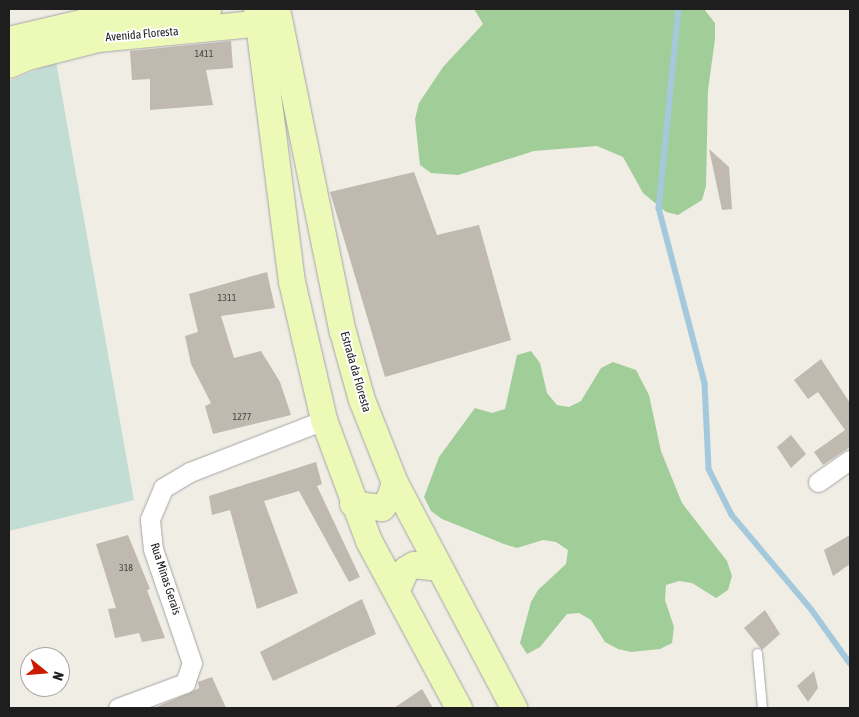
<!DOCTYPE html>
<style>
body{margin:0}
#map{position:relative;width:859px;height:717px;overflow:hidden;background:#efede4;font-family:"Asap Condensed",sans-serif}
div>[style]{position:absolute}
.forest>*{inset:0;background:#a1ce98}
.wetland>*{inset:0;background:#c1ddd4}
.stream>*{height:5.5px;margin:-2.75px;padding:0 2.75px;transform-origin:2.75px;border-radius:2.75px;background:#a4c9dd}
.building>*{inset:0;background:#bfb9b0}
.roads{filter:drop-shadow(0 0 1px #a5a5a5) drop-shadow(0 0 1px #a5a5a5)}
.lane>*{height:9px;margin:-4.5px;padding:0 4.5px;transform-origin:4.5px;border-radius:4.5px;background:#fff}
.street>*{height:19px;margin:-9.5px;padding:0 9.5px;transform-origin:9.5px;border-radius:9.5px;background:#fff}
.secondary>*{height:26px;margin:-13px;padding:0 13px;transform-origin:13px;border-radius:13px;background:#edf9b7}
span{translate:-50% -50%;white-space:nowrap;text-align:center;line-height:1.15;-webkit-text-stroke:4px #fff;paint-order:stroke}
.number-label{font-size:10px;color:#464542}
.number-label span{-webkit-text-stroke-width:0}
.street-label{font-size:12px;color:#1e1e1e}
.frame{position:absolute;inset:0;border:10px solid #1e1e1e;pointer-events:none}
.north{position:absolute;left:20px;top:647px;width:50px;height:50px;box-sizing:border-box;background:#fff;border:1px solid #a5a5a5;border-radius:50%;rotate:107deg;font-size:14px;font-weight:700;line-height:20px;text-align:center;color:#1e1e1e}
.north::after{content:'';display:block;margin:auto;width:18px;height:22px;background:#cb1a00;clip-path:polygon(50% 0,100% 100%,50% 72%,0 100%)}
</style>
<div id="map">
<div class="forest">
<i style="clip-path:polygon(474px 9px,704px 9px,715px 23px,715px 39px,708px 90px,706px 186px,702px 200px,678px 215px,666px 212px,643px 193px,623px 157px,597px 146px,534px 151px,458px 175px,431px 173px,420px 165px,415px 119px,419px 103px,443px 67px,483px 24px)"></i>
<i style="clip-path:polygon(531px 351px,540px 363px,547px 393px,557px 405px,569px 407px,581px 401px,601px 368px,613px 362px,636px 370px,649px 395px,661px 451px,682px 503px,727px 561px,732px 576px,728px 590px,716px 598px,692px 583px,679px 581px,666px 585px,665px 600px,674px 627px,672px 643px,660px 649px,631px 652px,618px 649px,605px 642px,591px 620px,579px 613px,567px 614px,540px 647px,527px 654px,520px 643px,531px 602px,538px 590px,566px 564px,568px 550px,556px 542px,543px 540px,517px 548px,504px 544px,442px 519px,431px 511px,424px 497px,439px 457px,475px 408px,492px 413px,505px 409px,517px 355px)"></i>
</div>
<div class="wetland">
<i style="clip-path:polygon(56px 62px,134px 500px,9px 531px,9px 81px)"></i>
</div>
<div class="stream">
<i style="left:679px;top:9px;width:200px;rotate:95.7deg"></i>
<i style="left:659px;top:208px;width:181px;rotate:75.3deg"></i>
<i style="left:705px;top:383px;width:86px;rotate:87.3deg"></i>
<i style="left:709px;top:469px;width:51px;rotate:63.4deg"></i>
<i style="left:732px;top:515px;width:124px;rotate:49.9deg"></i>
<i style="left:812px;top:610px;width:65px;rotate:54.4deg"></i>
</div>
<div class="building">
<i style="clip-path:polygon(231px 41px,233px 68px,206px 70px,213px 105px,150px 110px,150px 79px,132px 80px,130px 51px)"></i>
<i style="clip-path:polygon(709px 149px,729px 167px,732px 209px,722px 210px)"></i>
<i style="clip-path:polygon(414px 172px,437px 235px,479px 225px,511px 340px,385px 377px,330px 192px)"></i>
<i style="clip-path:polygon(267px 272px,275px 308px,221px 316px,234px 358px,261px 351px,280px 382px,291px 415px,213px 434px,205px 406px,211px 403px,191px 364px,185px 336px,198px 332px,189px 294px)"></i>
<i style="clip-path:polygon(821px 359px,850px 403px,850px 447px,823px 465px,814px 452px,845px 430px,818px 392px,808px 399px,794px 380px)"></i>
<i style="clip-path:polygon(791px 435px,806px 454px,791px 468px,777px 447px)"></i>
<i style="clip-path:polygon(316px 462px,322px 484px,317px 486px,360px 577px,349px 582px,299px 491px,264px 501px,298px 593px,257px 609px,230px 510px,212px 515px,209px 496px)"></i>
<i style="clip-path:polygon(128px 535px,150px 589px,147px 590px,165px 638px,142px 642px,139px 633px,115px 638px,108px 609px,116px 608px,96px 544px)"></i>
<i style="clip-path:polygon(850px 535px,850px 564px,833px 576px,824px 550px)"></i>
<i style="clip-path:polygon(362px 599px,376px 634px,273px 681px,260px 652px)"></i>
<i style="clip-path:polygon(765px 610px,780px 634px,762px 650px,744px 628px)"></i>
<i style="clip-path:polygon(814px 671px,818px 688px,808px 702px,797px 686px)"></i>
<i style="clip-path:polygon(212px 677px,226px 708px,154px 708px,189px 693px,199px 688px,198px 682px)"></i>
<i style="clip-path:polygon(422px 689px,433px 708px,394px 708px)"></i>
</div>
<div class="roads">
<div class="lane">
<i style="left:757px;top:653px;width:55px;rotate:84.8deg"></i>
</div>
<div class="street">
<i style="left:818px;top:482px;width:39px;rotate:-35deg"></i>
<i style="left:118px;top:708px;width:72px;rotate:-20.5deg"></i>
<i style="left:185px;top:683px;width:21px;rotate:-71deg"></i>
<i style="left:192px;top:663px;width:120px;rotate:-108.9deg"></i>
<i style="left:153px;top:549px;width:30px;rotate:-96deg"></i>
<i style="left:150px;top:519px;width:34px;rotate:-67deg"></i>
<i style="left:163px;top:488px;width:31px;rotate:-31deg"></i>
<i style="left:190px;top:472px;width:144px;rotate:-21.2deg"></i>
</div>
<div class="secondary">
<i style="left:257px;top:9px;width:275px;rotate:82.7deg"></i>
<i style="left:292px;top:282px;width:142px;rotate:76.9deg"></i>
<i style="left:324px;top:420px;width:129px;rotate:69.6deg"></i>
<i style="left:369px;top:541px;width:190px;rotate:61.7deg"></i>
<i style="left:277px;top:9px;width:330px;rotate:78.5deg"></i>
<i style="left:343px;top:332px;width:71px;rotate:74.4deg"></i>
<i style="left:362px;top:400px;width:89px;rotate:68.3deg"></i>
<i style="left:395px;top:483px;width:255px;rotate:62.1deg"></i>
<i style="left:9px;top:40px;width:78px;rotate:-13.3deg"></i>
<i style="left:85px;top:22px;width:124px;rotate:-6deg"></i>
<i style="left:9px;top:65px;width:21px;rotate:-23deg"></i>
<i style="left:28px;top:57px;width:72px;rotate:-14.4deg"></i>
<i style="left:98px;top:39px;width:179px;rotate:-5.5deg"></i>
<i style="left:353px;top:504px;width:29px;rotate:8deg"></i>
<i style="left:382px;top:508px;width:13px;rotate:-51deg"></i>
<i style="left:390px;top:498px;width:16px;rotate:-72deg"></i>
<i style="left:397px;top:590px;width:22px;rotate:-66deg"></i>
<i style="left:406px;top:570px;width:9px;rotate:-32deg"></i>
<i style="left:414px;top:565px;width:24px;rotate:7deg"></i>
</div>
</div>
<div class="number-label">
<span style="left:204px;top:54px">1411</span>
<span style="left:227px;top:298px">1311</span>
<span style="left:242px;top:417px">1277</span>
<span style="left:126px;top:568px">318</span>
</div>
<div class="street-label">
<span style="left:142px;top:35px;rotate:-5deg">Avenida Floresta</span>
<span style="left:355px;top:372px;rotate:74deg">Estrada da Floresta</span>
<span style="left:165px;top:579px;rotate:72deg">Rua Minas Gerais</span>
</div>
<div class="frame"></div>
<div class="north">N</div>
</div>
